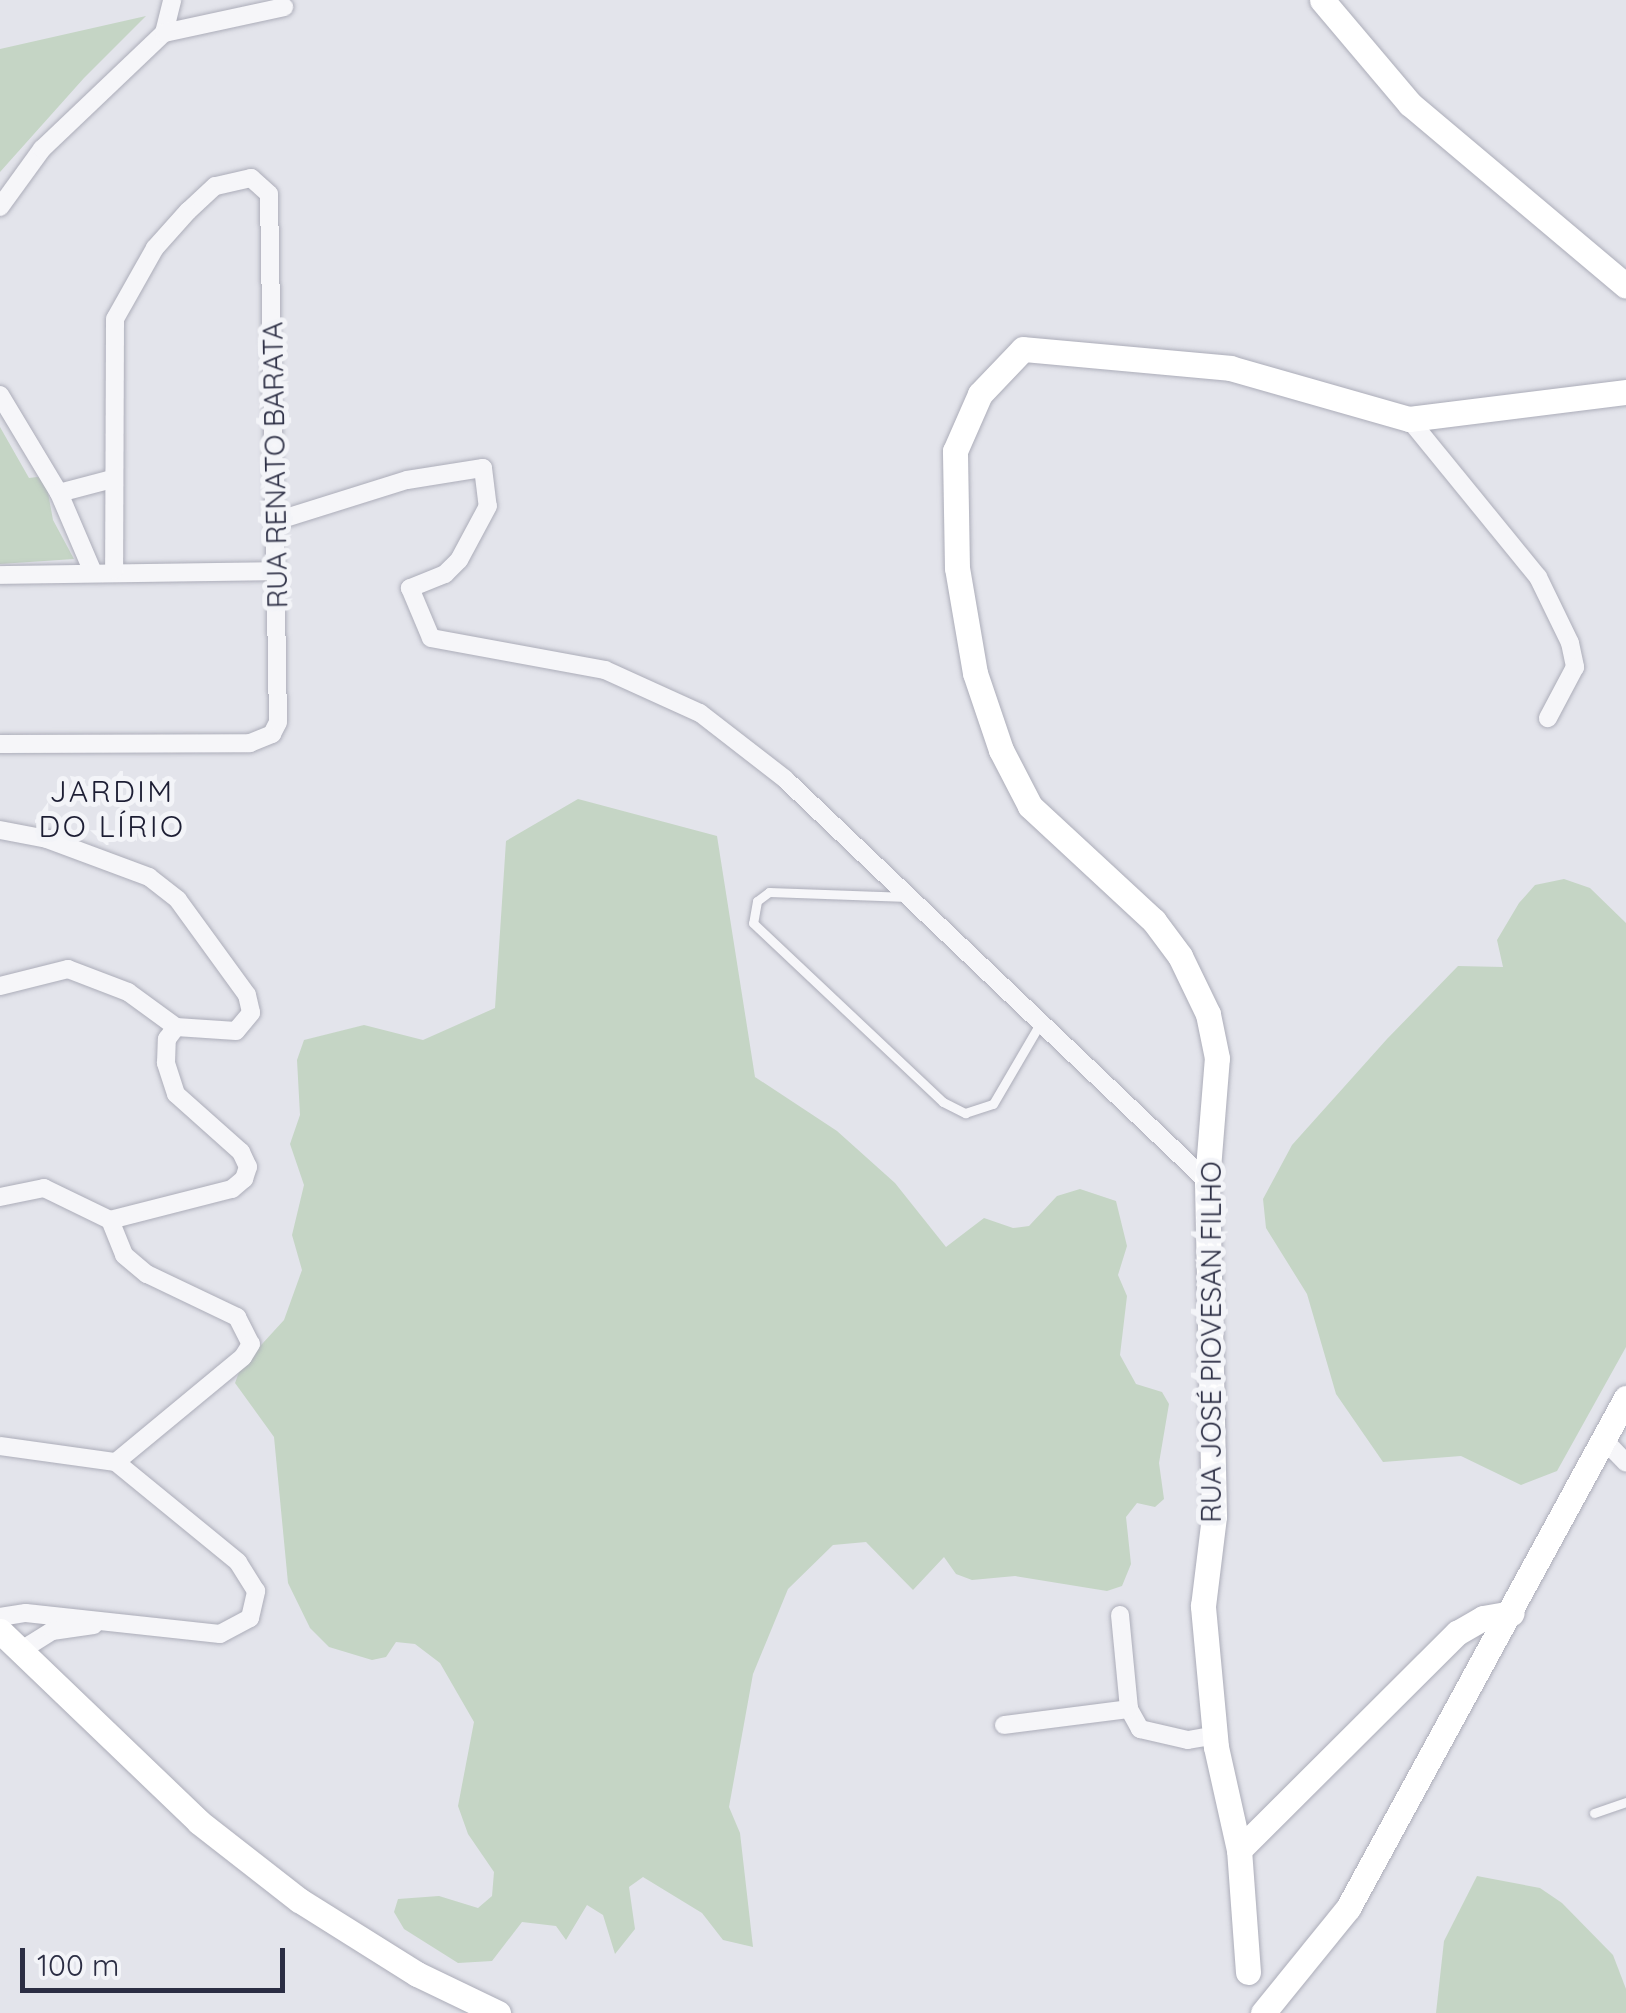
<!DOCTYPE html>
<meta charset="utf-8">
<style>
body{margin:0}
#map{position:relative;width:1626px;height:2013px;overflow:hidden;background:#e3e4eb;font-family:Quicksand,sans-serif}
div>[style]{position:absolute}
.green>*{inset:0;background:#c5d5c5}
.roads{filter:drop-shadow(0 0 2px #acadb9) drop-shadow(0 0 2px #acadb9)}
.lane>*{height:9px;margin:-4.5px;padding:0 4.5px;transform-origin:4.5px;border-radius:4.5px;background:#f6f6f9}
.street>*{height:18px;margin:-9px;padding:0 9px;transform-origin:9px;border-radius:9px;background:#f6f6f9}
.secondary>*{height:25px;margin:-12.5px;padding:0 12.5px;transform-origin:12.5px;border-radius:12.5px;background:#fff}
span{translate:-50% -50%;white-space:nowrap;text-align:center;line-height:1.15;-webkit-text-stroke:10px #f3f4f8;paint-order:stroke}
.street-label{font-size:28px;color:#2b2d43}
.neighbourhood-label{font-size:30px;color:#1d1e34;letter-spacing:2.5px}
.scale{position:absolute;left:20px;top:1948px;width:265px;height:45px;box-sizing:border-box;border:5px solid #2b2d43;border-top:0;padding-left:12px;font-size:30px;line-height:35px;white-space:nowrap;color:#2b2d43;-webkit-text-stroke:8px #f3f4f8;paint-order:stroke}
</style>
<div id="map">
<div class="green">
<i style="clip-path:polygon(146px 16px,84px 78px,0 172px,0 49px)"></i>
<i style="clip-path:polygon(0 427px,29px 478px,45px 476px,53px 520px,74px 559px,0 564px)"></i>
<i style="clip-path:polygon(578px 799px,717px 836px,755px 1077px,837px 1131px,895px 1183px,946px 1247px,984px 1218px,1013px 1228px,1029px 1226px,1057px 1196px,1080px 1189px,1116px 1201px,1127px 1246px,1118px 1275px,1127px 1296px,1120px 1355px,1136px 1384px,1162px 1392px,1169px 1404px,1159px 1463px,1164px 1499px,1155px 1507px,1137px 1503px,1126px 1517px,1131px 1564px,1122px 1586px,1107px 1591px,1015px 1576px,972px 1580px,956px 1574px,944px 1557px,913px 1590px,866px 1542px,833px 1545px,788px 1589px,753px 1674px,729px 1807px,740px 1833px,753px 1947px,723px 1940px,702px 1913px,643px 1877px,629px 1887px,635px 1929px,615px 1954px,603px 1915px,587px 1905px,566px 1940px,556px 1926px,522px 1922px,492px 1961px,458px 1963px,404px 1929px,394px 1912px,398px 1899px,439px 1896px,478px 1908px,492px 1896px,494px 1872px,468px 1834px,458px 1806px,474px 1722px,440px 1663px,415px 1644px,396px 1642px,386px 1657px,372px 1660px,329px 1647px,310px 1628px,288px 1583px,274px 1437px,235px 1383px,241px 1367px,284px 1320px,302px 1270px,292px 1235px,304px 1185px,290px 1144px,300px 1115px,297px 1060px,304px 1040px,364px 1025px,423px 1040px,495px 1008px,506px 841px)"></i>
<i style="clip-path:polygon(1564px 879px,1590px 888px,1626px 923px,1626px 1347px,1557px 1471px,1521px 1485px,1461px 1456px,1383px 1462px,1336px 1394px,1307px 1294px,1266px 1228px,1263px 1199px,1292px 1145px,1387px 1039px,1458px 966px,1503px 967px,1497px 940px,1519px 903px,1535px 885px)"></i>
<i style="clip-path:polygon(1477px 1876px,1540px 1888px,1562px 1903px,1613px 1955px,1626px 1989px,1626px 2013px,1436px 2013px,1444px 1941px)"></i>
</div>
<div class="roads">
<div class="lane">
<i style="left:908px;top:897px;width:139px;rotate:-177.9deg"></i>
<i style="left:769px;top:892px;width:15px;rotate:143deg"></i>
<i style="left:757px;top:901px;width:22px;rotate:100deg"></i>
<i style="left:753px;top:923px;width:261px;rotate:43.3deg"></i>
<i style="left:943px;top:1102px;width:25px;rotate:27deg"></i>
<i style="left:965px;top:1113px;width:29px;rotate:-18deg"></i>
<i style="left:993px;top:1104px;width:95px;rotate:-59.7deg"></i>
<i style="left:1594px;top:1813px;width:34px;rotate:-19deg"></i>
</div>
<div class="street">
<i style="left:164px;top:33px;width:34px;rotate:-76deg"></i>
<i style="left:0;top:207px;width:72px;rotate:-54.1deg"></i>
<i style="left:42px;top:149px;width:168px;rotate:-43.6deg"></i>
<i style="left:164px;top:33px;width:123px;rotate:-12.2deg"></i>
<i style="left:0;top:395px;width:114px;rotate:59deg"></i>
<i style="left:59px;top:493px;width:84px;rotate:66.8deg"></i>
<i style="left:1409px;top:419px;width:204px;rotate:50.8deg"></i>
<i style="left:1538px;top:577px;width:73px;rotate:64.1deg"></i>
<i style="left:1570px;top:643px;width:25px;rotate:78deg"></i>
<i style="left:1575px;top:667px;width:58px;rotate:117.9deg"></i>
<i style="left:59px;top:493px;width:55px;rotate:-14.8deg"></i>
<i style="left:276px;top:521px;width:137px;rotate:-17.4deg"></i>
<i style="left:407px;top:480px;width:77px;rotate:-9deg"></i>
<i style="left:483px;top:468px;width:38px;rotate:83deg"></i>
<i style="left:488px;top:506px;width:61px;rotate:118.2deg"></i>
<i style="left:459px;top:560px;width:20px;rotate:135deg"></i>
<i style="left:445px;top:574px;width:38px;rotate:158deg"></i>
<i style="left:410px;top:588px;width:54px;rotate:67.2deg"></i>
<i style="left:431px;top:638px;width:177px;rotate:10.4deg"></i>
<i style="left:605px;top:670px;width:104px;rotate:24.4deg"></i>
<i style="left:700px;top:713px;width:108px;rotate:37.8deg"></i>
<i style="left:785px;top:779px;width:583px;rotate:43.61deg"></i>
<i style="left:0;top:575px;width:277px;rotate:-0.8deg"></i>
<i style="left:0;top:744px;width:250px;rotate:-0.2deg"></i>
<i style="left:250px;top:743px;width:24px;rotate:-22deg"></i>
<i style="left:272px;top:734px;width:13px;rotate:-63deg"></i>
<i style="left:278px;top:722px;width:528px;rotate:-90.98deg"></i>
<i style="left:269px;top:194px;width:24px;rotate:-138deg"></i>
<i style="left:251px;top:178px;width:37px;rotate:167deg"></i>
<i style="left:215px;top:186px;width:37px;rotate:137deg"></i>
<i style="left:188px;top:211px;width:50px;rotate:131.7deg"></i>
<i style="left:155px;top:248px;width:81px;rotate:119.4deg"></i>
<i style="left:115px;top:319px;width:251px;rotate:90.2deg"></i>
<i style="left:0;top:830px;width:48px;rotate:10.8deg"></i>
<i style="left:47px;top:839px;width:109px;rotate:20.4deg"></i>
<i style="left:149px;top:877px;width:37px;rotate:38deg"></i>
<i style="left:178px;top:900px;width:117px;rotate:54deg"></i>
<i style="left:247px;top:995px;width:18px;rotate:77deg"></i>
<i style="left:251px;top:1013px;width:23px;rotate:130deg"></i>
<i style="left:236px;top:1031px;width:60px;rotate:-176.2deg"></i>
<i style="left:176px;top:1027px;width:59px;rotate:-143.9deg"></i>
<i style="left:128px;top:992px;width:64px;rotate:-159deg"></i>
<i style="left:68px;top:969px;width:70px;rotate:166deg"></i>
<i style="left:0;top:1197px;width:45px;rotate:-11.6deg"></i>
<i style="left:44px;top:1188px;width:73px;rotate:25.9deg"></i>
<i style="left:110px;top:1220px;width:38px;rotate:68deg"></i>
<i style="left:124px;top:1255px;width:30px;rotate:40deg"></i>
<i style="left:147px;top:1274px;width:100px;rotate:25.5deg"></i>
<i style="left:237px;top:1317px;width:30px;rotate:63deg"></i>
<i style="left:251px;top:1344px;width:15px;rotate:122deg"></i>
<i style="left:243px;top:1357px;width:165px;rotate:140.4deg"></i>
<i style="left:110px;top:1220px;width:126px;rotate:-14.3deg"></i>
<i style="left:232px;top:1189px;width:16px;rotate:-40deg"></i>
<i style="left:244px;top:1179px;width:13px;rotate:-72deg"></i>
<i style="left:248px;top:1167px;width:17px;rotate:-115deg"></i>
<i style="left:241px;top:1152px;width:87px;rotate:-138.3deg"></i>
<i style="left:176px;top:1094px;width:33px;rotate:-108deg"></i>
<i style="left:166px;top:1063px;width:24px;rotate:-88deg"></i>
<i style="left:167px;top:1039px;width:15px;rotate:-53deg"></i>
<i style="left:1605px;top:1441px;width:30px;rotate:46deg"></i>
<i style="left:0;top:1446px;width:117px;rotate:7.9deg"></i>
<i style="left:1120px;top:1615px;width:94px;rotate:84.5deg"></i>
<i style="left:1129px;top:1709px;width:23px;rotate:61deg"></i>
<i style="left:1140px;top:1729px;width:49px;rotate:12.9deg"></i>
<i style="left:1188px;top:1740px;width:27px;rotate:-10deg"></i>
<i style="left:0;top:1617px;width:26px;rotate:-9deg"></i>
<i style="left:26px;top:1613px;width:195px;rotate:6.2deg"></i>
<i style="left:220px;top:1634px;width:34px;rotate:-28deg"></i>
<i style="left:250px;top:1618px;width:28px;rotate:-77deg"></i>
<i style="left:256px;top:1591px;width:34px;rotate:-122deg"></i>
<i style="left:238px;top:1562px;width:158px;rotate:-140.7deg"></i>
<i style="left:20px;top:1651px;width:38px;rotate:-32deg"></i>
<i style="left:52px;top:1631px;width:42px;rotate:-8.1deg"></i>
<i style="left:1004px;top:1725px;width:126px;rotate:-7.3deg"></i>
</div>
<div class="secondary">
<i style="left:1322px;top:0;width:136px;rotate:49.8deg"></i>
<i style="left:1410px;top:104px;width:282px;rotate:40.1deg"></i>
<i style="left:0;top:1631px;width:276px;rotate:43.8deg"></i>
<i style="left:199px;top:1822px;width:127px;rotate:38deg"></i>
<i style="left:299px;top:1900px;width:139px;rotate:32.1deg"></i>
<i style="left:417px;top:1974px;width:90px;rotate:25.7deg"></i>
<i style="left:1239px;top:1850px;width:308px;rotate:-44.9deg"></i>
<i style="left:1457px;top:1633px;width:30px;rotate:-30deg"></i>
<i style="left:1483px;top:1618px;width:29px;rotate:-10deg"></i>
<i style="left:1248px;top:1972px;width:122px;rotate:-94.2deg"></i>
<i style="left:1239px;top:1850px;width:106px;rotate:-102.6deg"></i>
<i style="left:1216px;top:1747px;width:142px;rotate:-95.3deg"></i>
<i style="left:1203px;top:1606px;width:91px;rotate:-83deg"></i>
<i style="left:1214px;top:1516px;width:335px;rotate:-91.2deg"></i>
<i style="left:1207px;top:1181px;width:123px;rotate:-85.4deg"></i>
<i style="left:1217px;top:1058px;width:45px;rotate:-101.6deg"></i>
<i style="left:1208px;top:1014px;width:64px;rotate:-115.8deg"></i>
<i style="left:1180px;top:956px;width:44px;rotate:-126.6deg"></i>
<i style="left:1154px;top:921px;width:169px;rotate:-137.2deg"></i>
<i style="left:1030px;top:806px;width:63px;rotate:-117.4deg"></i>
<i style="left:1001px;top:750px;width:81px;rotate:-108.7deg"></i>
<i style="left:975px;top:673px;width:107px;rotate:-99.7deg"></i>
<i style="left:957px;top:568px;width:117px;rotate:-91deg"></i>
<i style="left:955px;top:451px;width:62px;rotate:-66.3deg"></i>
<i style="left:980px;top:394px;width:62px;rotate:-46.3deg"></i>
<i style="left:1023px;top:349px;width:208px;rotate:5.2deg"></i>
<i style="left:1230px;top:368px;width:186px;rotate:15.9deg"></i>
<i style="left:1409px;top:419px;width:219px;rotate:-7.1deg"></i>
<i style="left:1263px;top:2013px;width:135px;rotate:-51deg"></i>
<i style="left:1348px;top:1908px;width:581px;rotate:-61.41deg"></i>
</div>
</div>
<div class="street-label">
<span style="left:275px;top:465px;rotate:-91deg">RUA RENATO BARATA</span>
<span style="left:1211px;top:1342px;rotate:-90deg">RUA JOSÉ PIOVESAN FILHO</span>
</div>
<div class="neighbourhood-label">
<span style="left:112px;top:808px">JARDIM<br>DO LÍRIO</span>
</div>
<div class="scale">100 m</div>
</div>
